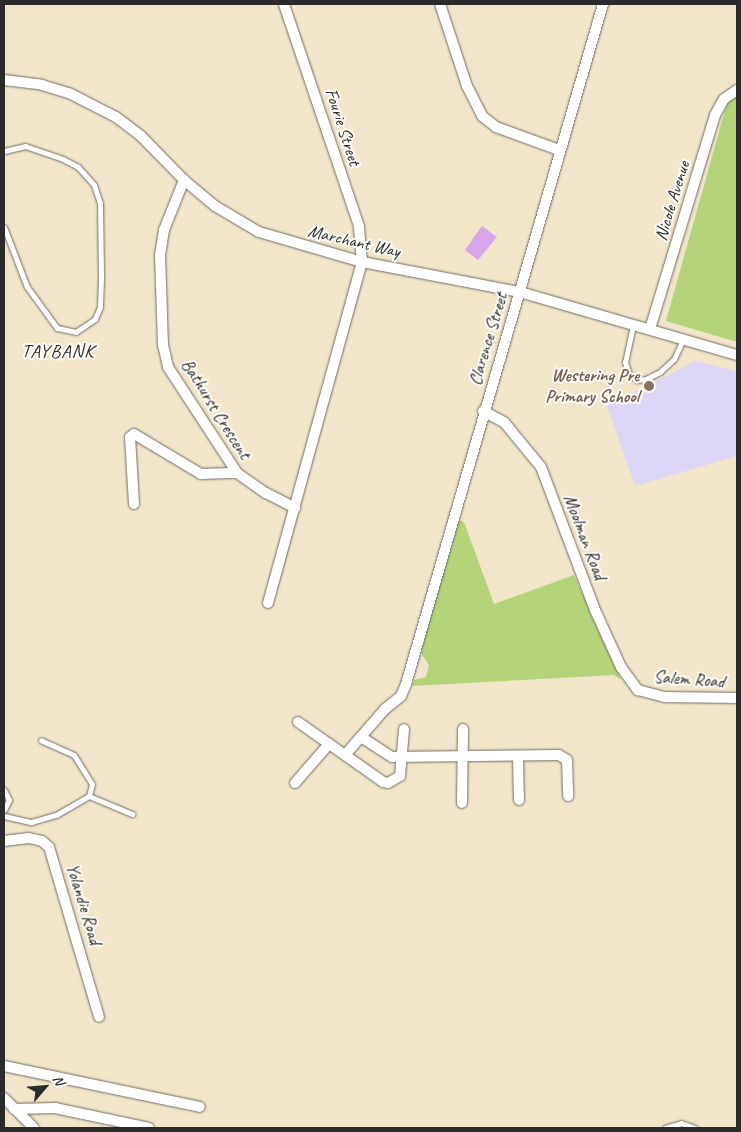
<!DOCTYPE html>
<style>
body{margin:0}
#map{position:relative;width:741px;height:1132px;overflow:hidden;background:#f1e5ca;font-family:Caveat,sans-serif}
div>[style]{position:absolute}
.built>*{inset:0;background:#ddd5f6}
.green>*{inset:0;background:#b5d379}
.building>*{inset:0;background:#d7a6ea}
.roads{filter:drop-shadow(0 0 1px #706c63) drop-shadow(0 0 1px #706c63)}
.lane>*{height:5px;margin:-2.5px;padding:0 2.5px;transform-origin:2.5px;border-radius:2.5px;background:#fff}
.street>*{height:10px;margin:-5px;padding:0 5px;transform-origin:5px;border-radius:5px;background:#fff}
.dots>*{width:14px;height:14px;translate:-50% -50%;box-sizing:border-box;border:2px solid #fdfcf7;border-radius:50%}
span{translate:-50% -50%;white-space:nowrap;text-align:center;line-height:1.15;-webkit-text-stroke:4px #fdfcf7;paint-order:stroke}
.street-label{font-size:18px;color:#2b2b2b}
.education-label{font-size:18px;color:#785e54;font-weight:700}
.right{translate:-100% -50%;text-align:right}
.neighbourhood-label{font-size:19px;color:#2b2b2b;letter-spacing:1px}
.frame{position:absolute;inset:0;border:5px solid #2b2b2b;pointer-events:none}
.north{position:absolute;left:20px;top:1062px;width:50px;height:50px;-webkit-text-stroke:4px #fdfcf7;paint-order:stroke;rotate:63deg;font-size:14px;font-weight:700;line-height:20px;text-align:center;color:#2b2b2b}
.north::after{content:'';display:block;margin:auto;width:18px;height:22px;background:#2b2b2b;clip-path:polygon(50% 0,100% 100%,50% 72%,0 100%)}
</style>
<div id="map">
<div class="built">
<i style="clip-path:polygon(695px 361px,737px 371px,737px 456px,635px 486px,607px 406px)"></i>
</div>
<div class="green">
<i style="clip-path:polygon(737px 96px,737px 342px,666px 321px,727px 103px)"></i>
<i style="clip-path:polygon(458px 520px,464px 522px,494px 604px,574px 575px,621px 680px,614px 675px,412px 686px,414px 680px,426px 677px,429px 665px,420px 652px)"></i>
</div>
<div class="building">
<i style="clip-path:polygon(482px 226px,497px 237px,478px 260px,465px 250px)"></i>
</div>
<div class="roads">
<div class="lane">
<i style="left:4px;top:151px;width:22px;rotate:-13deg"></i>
<i style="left:25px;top:146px;width:40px;rotate:18.9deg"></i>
<i style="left:63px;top:159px;width:17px;rotate:28deg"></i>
<i style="left:78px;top:167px;width:24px;rotate:48deg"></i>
<i style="left:94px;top:185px;width:19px;rotate:72deg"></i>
<i style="left:100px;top:203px;width:75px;rotate:89.2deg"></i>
<i style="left:101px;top:278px;width:29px;rotate:92deg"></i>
<i style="left:100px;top:307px;width:13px;rotate:113deg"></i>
<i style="left:95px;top:319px;width:23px;rotate:146deg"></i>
<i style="left:76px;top:332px;width:19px;rotate:-168deg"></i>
<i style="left:57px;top:328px;width:51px;rotate:-126.2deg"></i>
<i style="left:27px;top:287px;width:64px;rotate:-111deg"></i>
<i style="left:633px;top:325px;width:38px;rotate:102deg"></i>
<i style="left:625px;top:362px;width:13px;rotate:72deg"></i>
<i style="left:629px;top:374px;width:10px;rotate:37deg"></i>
<i style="left:637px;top:380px;width:9px;rotate:-6deg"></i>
<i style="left:646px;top:379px;width:16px;rotate:-27deg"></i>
<i style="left:660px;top:372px;width:19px;rotate:-43deg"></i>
<i style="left:674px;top:359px;width:21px;rotate:-65deg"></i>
<i style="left:4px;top:790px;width:11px;rotate:63deg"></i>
<i style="left:9px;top:800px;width:11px;rotate:117deg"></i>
<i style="left:89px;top:796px;width:47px;rotate:22.7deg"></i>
<i style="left:4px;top:816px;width:28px;rotate:13deg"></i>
<i style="left:31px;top:822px;width:26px;rotate:-16deg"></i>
<i style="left:56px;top:815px;width:38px;rotate:-30deg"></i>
<i style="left:89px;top:796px;width:12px;rotate:-76deg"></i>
<i style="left:92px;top:784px;width:34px;rotate:-122deg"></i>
<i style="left:74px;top:755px;width:36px;rotate:-156deg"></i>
<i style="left:665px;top:1128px;width:17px;rotate:-17deg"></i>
<i style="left:681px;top:1123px;width:15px;rotate:20deg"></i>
</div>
<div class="street">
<i style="left:440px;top:4px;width:86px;rotate:71.8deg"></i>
<i style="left:467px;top:86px;width:34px;rotate:63deg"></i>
<i style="left:482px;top:116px;width:18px;rotate:38deg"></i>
<i style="left:496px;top:127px;width:67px;rotate:20.1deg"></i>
<i style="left:4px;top:80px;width:38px;rotate:7deg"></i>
<i style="left:42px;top:85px;width:28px;rotate:17deg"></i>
<i style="left:69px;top:93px;width:53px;rotate:27.1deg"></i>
<i style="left:116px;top:117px;width:31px;rotate:37deg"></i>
<i style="left:141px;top:136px;width:62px;rotate:45.7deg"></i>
<i style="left:184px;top:180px;width:40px;rotate:40deg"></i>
<i style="left:215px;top:206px;width:51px;rotate:30.6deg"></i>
<i style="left:259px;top:232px;width:107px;rotate:16.2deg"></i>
<i style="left:362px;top:262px;width:161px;rotate:10.8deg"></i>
<i style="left:520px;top:292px;width:226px;rotate:16.2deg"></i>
<i style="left:184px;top:180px;width:54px;rotate:111.8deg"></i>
<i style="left:164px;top:230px;width:25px;rotate:99deg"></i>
<i style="left:160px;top:255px;width:90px;rotate:88.1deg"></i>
<i style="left:163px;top:345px;width:23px;rotate:77deg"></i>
<i style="left:168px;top:367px;width:126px;rotate:56.9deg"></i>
<i style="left:237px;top:473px;width:35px;rotate:35deg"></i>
<i style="left:266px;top:493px;width:33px;rotate:27deg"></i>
<i style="left:650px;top:329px;width:224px;rotate:-73.1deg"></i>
<i style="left:715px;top:115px;width:18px;rotate:-61deg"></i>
<i style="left:724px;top:99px;width:16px;rotate:-35deg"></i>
<i style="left:483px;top:411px;width:24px;rotate:28deg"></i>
<i style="left:504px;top:422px;width:58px;rotate:50.6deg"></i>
<i style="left:541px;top:467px;width:153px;rotate:69.3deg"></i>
<i style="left:595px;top:610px;width:63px;rotate:65.5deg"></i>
<i style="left:621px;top:667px;width:29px;rotate:54deg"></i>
<i style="left:638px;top:690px;width:28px;rotate:15deg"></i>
<i style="left:665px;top:697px;width:72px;rotate:0.8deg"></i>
<i style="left:134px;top:504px;width:67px;rotate:-93.4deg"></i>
<i style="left:130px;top:437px;width:5px;rotate:-37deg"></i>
<i style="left:134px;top:434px;width:78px;rotate:30.8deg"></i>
<i style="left:201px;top:474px;width:36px;rotate:-2deg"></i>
<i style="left:268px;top:603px;width:354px;rotate:-74.6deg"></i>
<i style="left:362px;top:262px;width:36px;rotate:-95deg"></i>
<i style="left:359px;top:226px;width:234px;rotate:-108.7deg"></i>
<i style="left:298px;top:722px;width:104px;rotate:35.2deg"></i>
<i style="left:383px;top:782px;width:5px;rotate:11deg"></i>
<i style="left:388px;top:783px;width:14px;rotate:-30deg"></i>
<i style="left:400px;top:776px;width:47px;rotate:-85.1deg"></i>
<i style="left:361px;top:737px;width:37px;rotate:33deg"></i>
<i style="left:392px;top:757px;width:167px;rotate:-0.7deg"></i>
<i style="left:559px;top:755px;width:9px;rotate:32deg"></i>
<i style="left:567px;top:760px;width:36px;rotate:88deg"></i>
<i style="left:345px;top:755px;width:61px;rotate:-49deg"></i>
<i style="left:385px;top:709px;width:21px;rotate:-39deg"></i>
<i style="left:401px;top:696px;width:13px;rotate:-67deg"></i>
<i style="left:406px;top:684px;width:708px;rotate:-73.84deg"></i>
<i style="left:518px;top:757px;width:43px;rotate:88.7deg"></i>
<i style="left:295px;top:783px;width:52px;rotate:-48.9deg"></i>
<i style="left:462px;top:803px;width:74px;rotate:-89.2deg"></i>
<i style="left:4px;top:841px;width:25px;rotate:-7deg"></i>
<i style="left:29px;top:838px;width:13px;rotate:13deg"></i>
<i style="left:42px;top:841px;width:9px;rotate:41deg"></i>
<i style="left:49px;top:847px;width:177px;rotate:73.6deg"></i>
<i style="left:4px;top:1066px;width:200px;rotate:11.8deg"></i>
<i style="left:4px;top:1098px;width:42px;rotate:45deg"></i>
<i style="left:14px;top:1109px;width:41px;rotate:-1.4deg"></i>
<i style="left:55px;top:1108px;width:96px;rotate:12deg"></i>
</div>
</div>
<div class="dots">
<i style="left:649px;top:386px;background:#8d6e63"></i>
</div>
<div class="street-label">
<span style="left:343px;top:127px;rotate:72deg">Fourie Street</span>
<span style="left:672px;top:201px;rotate:-73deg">Nicole Avenue</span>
<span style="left:354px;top:241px;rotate:13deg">Marchant Way</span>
<span style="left:488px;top:339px;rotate:-73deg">Clarence Street</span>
<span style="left:216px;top:409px;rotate:58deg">Bathurst Crescent</span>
<span style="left:585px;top:537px;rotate:69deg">Moolman Road</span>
<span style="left:689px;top:679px;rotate:4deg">Salem Road</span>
<span style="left:84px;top:904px;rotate:73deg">Yolandie Road</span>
</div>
<div class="education-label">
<span class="right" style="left:639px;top:386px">Westering Pre<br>Primary School</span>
</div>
<div class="neighbourhood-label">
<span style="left:58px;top:352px">TAYBANK</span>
</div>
<div class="frame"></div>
<div class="north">N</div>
</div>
